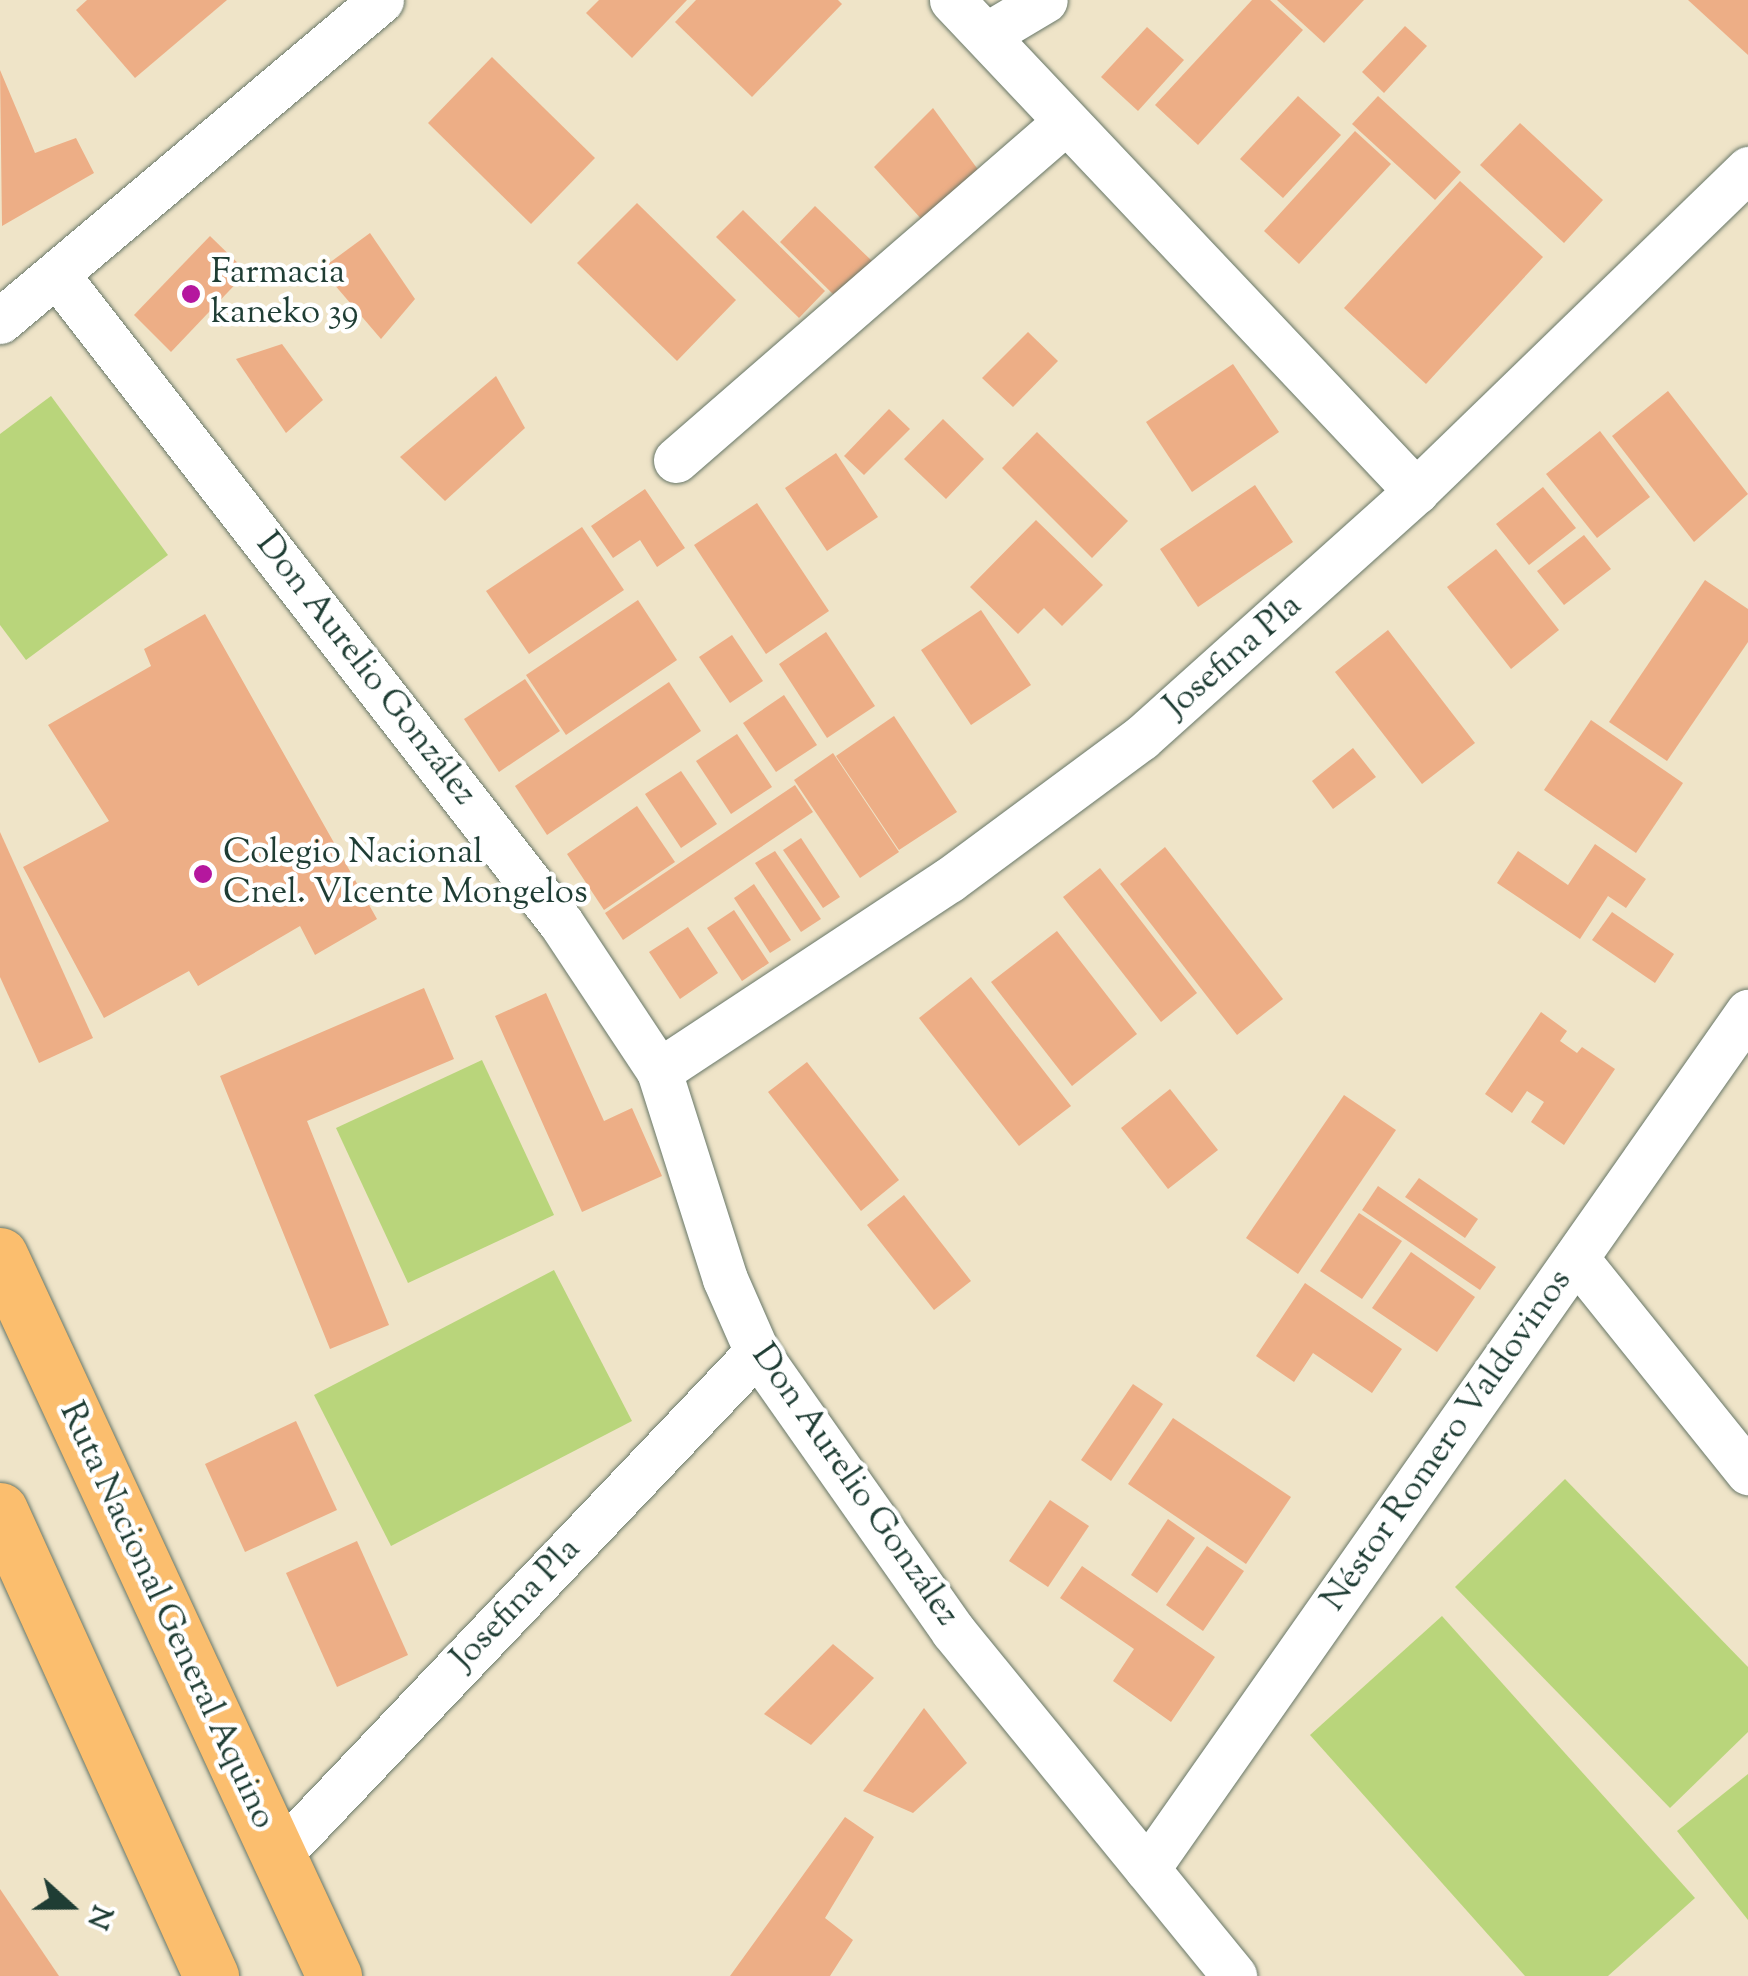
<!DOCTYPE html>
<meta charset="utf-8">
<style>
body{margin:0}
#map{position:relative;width:1748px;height:1976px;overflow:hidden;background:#efe4c8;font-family:"Sorts Mill Goudy",serif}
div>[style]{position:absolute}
.green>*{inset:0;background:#b9d57b}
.building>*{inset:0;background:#edae86}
.roads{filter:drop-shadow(0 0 2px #687768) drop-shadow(0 0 2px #687768)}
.street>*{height:45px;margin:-22.5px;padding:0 22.5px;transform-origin:22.5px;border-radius:22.5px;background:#fff}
.highway>*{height:55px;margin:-27.5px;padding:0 27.5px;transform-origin:27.5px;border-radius:27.5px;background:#fbbe6e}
.dots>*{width:28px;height:28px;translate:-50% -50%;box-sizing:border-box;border:5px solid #fff;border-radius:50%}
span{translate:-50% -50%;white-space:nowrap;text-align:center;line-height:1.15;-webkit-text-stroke:9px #fff;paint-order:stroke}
.poi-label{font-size:35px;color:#1f3d34}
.left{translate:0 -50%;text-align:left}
.street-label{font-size:35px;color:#1f3d34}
.north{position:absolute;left:20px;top:1856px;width:100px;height:100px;-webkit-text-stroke:8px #fff;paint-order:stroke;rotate:111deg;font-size:28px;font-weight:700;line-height:40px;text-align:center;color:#1f3d34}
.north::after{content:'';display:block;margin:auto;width:35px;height:45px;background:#1f3d34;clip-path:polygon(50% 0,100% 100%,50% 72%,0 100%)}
</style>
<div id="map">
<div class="green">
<i style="clip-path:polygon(51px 396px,168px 555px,26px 660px,0 625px,0 434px)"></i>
<i style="clip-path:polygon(482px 1060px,554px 1215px,408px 1283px,336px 1128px)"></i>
<i style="clip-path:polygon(554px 1270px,632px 1421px,391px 1546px,314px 1395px)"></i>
<i style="clip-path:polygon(1565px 1479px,1748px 1667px,1748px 1732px,1670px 1808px,1455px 1587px)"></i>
<i style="clip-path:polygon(1442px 1616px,1695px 1898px,1608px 1976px,1525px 1976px,1310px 1735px)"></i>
<i style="clip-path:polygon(1748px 1774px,1748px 1920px,1677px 1831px)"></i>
</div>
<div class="building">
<i style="clip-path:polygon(87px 0,227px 0,135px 78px,76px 10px)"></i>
<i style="clip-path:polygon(599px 0,687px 0,632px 58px,586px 13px)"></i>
<i style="clip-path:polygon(696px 0,838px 0,842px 4px,752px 97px,675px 22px)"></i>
<i style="clip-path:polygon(1252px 0,1270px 0,1303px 30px,1198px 145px,1155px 105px)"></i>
<i style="clip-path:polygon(1277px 0,1364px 0,1324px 43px)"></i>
<i style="clip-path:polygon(1688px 0,1748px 0,1748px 55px)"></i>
<i style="clip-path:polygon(1405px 26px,1427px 46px,1384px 93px,1362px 72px)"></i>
<i style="clip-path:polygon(1147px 27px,1184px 60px,1138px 111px,1101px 77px)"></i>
<i style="clip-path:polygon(492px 57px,595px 158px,531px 224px,428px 123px)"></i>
<i style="clip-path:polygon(0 70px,35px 153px,76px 138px,94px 173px,2px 226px)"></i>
<i style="clip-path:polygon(1298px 96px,1341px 135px,1283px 198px,1240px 159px)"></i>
<i style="clip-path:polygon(1378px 96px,1461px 172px,1435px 200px,1352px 124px)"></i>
<i style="clip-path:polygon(933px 108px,979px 171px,924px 222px,874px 167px)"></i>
<i style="clip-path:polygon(1520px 123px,1603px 200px,1564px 243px,1480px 165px)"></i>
<i style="clip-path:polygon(1355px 131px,1391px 164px,1299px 264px,1264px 231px)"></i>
<i style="clip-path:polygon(1460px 181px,1543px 257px,1426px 384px,1344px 308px)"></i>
<i style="clip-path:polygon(637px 203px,736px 300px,677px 361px,577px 263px)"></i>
<i style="clip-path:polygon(815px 206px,873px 262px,837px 298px,780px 242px)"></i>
<i style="clip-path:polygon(743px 210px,825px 291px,799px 318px,716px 237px)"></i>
<i style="clip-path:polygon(370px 233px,415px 299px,381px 339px,321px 269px)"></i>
<i style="clip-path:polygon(210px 236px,247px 272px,171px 352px,134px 315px)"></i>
<i style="clip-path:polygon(1028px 332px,1058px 361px,1013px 407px,982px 378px)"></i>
<i style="clip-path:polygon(282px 344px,323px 400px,286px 433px,236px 359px)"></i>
<i style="clip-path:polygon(1233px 364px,1279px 432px,1192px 492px,1146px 422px)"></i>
<i style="clip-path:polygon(496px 376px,525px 428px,445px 501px,400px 457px)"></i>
<i style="clip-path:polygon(1668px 391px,1748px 494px,1694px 542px,1612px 436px)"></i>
<i style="clip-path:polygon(889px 409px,910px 429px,864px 475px,844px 456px)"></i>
<i style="clip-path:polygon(943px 419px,984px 459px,946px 499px,904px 459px)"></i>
<i style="clip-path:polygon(1600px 431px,1650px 497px,1597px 538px,1546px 474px)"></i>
<i style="clip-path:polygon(1037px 432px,1128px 521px,1092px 558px,1002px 468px)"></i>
<i style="clip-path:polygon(836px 453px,878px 517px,827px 551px,785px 488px)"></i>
<i style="clip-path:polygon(1255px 485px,1293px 542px,1198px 607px,1160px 549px)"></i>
<i style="clip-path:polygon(1543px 487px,1576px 528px,1529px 565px,1496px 524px)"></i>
<i style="clip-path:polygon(645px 489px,685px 548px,657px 567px,640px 540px,613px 558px,591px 526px)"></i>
<i style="clip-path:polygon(757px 503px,829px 611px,766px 654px,694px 545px)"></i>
<i style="clip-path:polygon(1036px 520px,1103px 585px,1062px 626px,1044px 608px,1018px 634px,970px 587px)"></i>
<i style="clip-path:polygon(582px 527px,624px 590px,529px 654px,486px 591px)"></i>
<i style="clip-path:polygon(1584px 535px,1611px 569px,1564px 605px,1537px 571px)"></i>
<i style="clip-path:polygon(1496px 549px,1559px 630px,1511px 669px,1447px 587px)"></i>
<i style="clip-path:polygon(1705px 580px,1748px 609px,1748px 642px,1667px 761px,1609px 722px)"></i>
<i style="clip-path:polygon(638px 600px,677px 660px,566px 735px,526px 675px)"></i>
<i style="clip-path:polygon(981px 610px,1031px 685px,971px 725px,921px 650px)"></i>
<i style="clip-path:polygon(205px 614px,377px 919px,315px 955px,300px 926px,198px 986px,189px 971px,104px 1018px,23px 867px,109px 821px,48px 725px,151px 666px,144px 649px)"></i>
<i style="clip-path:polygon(1388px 630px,1475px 743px,1422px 784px,1335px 672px)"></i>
<i style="clip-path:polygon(826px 632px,875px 706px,827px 738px,779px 664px)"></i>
<i style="clip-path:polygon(732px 635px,763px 681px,730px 703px,699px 657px)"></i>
<i style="clip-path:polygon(525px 679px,560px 731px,499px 772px,464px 719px)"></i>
<i style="clip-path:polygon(669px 682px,701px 731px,547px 835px,515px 786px)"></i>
<i style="clip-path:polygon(784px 695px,817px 745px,776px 772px,743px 723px)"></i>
<i style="clip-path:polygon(894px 716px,957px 812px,899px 850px,836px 756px)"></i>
<i style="clip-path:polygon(1591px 720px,1683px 783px,1636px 853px,1544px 790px)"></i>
<i style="clip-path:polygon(737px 734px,772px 787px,731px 814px,696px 761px)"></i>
<i style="clip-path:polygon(1353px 748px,1376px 777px,1333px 809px,1312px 781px)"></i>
<i style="clip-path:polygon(833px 753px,899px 852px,860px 878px,794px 780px)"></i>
<i style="clip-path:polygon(681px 771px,717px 824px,681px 848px,645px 794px)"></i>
<i style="clip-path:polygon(795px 785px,813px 812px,623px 940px,605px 913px)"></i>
<i style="clip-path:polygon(637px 806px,675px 862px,604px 910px,567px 854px)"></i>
<i style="clip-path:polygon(0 832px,93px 1038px,39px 1063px,0 977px)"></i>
<i style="clip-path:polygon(801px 838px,840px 897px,823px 908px,783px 850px)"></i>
<i style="clip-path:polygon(1595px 844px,1646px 879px,1626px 908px,1608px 896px,1580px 939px,1497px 883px,1518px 851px,1568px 885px)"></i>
<i style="clip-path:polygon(1165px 847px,1283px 999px,1237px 1035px,1120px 884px)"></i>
<i style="clip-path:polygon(775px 851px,821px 919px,801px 932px,755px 863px)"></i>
<i style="clip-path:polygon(1100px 868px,1197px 993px,1161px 1022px,1063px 897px)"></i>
<i style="clip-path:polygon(754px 884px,791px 940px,770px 953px,734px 898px)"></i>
<i style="clip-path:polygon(734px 910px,769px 963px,742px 981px,707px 928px)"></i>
<i style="clip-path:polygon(1612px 912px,1674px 954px,1655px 983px,1592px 940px)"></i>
<i style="clip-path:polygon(688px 927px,718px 973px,680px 999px,649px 952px)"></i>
<i style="clip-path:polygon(1057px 931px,1137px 1034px,1072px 1086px,991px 982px)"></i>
<i style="clip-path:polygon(971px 977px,1071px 1106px,1019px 1146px,919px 1018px)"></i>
<i style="clip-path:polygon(424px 988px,454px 1059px,307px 1121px,389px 1325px,330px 1349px,220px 1076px)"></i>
<i style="clip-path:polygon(546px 993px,604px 1121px,632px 1108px,662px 1176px,582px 1212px,495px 1016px)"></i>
<i style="clip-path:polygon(1541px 1012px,1567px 1031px,1560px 1041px,1577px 1053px,1582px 1047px,1615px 1069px,1564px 1145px,1531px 1122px,1544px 1102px,1527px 1091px,1512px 1113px,1485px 1094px)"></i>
<i style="clip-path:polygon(807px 1062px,899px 1180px,861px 1211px,768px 1092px)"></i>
<i style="clip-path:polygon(1170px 1089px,1218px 1150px,1168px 1189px,1121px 1128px)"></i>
<i style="clip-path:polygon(1344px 1095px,1396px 1130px,1298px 1274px,1246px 1238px)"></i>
<i style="clip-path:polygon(1419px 1178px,1478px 1219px,1465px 1238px,1405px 1197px)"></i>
<i style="clip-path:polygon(1378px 1186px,1496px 1267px,1480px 1290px,1362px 1210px)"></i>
<i style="clip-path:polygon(904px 1195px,971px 1281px,934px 1310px,867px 1225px)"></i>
<i style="clip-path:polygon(1359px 1213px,1402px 1241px,1362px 1299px,1320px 1271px)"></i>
<i style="clip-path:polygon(1411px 1252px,1475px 1297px,1437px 1352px,1372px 1308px)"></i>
<i style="clip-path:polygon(1305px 1283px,1402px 1349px,1372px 1393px,1313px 1353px,1294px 1382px,1256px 1356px)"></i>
<i style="clip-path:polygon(1133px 1384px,1163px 1404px,1111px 1481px,1081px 1460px)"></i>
<i style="clip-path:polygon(1173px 1418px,1291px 1497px,1246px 1564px,1128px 1484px)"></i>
<i style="clip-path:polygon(296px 1421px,337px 1510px,245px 1552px,205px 1464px)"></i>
<i style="clip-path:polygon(1050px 1500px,1089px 1526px,1048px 1587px,1009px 1561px)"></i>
<i style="clip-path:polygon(1168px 1519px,1195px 1538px,1157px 1593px,1131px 1575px)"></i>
<i style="clip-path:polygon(357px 1541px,408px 1655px,337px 1687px,286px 1573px)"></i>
<i style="clip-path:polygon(1207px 1546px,1244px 1571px,1203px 1631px,1166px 1605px)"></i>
<i style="clip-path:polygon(1082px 1566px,1215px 1657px,1171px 1722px,1113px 1681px,1134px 1649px,1060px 1598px)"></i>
<i style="clip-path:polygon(833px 1644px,874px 1678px,811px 1745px,764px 1714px)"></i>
<i style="clip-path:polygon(924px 1708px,967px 1763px,913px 1813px,863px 1791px)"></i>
<i style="clip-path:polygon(845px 1817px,874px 1837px,825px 1918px,853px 1940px,830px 1976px,730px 1976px)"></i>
<i style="clip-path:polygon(0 1889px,59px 1976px,0 1976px)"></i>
</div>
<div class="roads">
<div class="street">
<i style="left:952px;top:0;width:676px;rotate:46.62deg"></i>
<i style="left:988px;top:34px;width:66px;rotate:-30.8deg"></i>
<i style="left:57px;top:275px;width:821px;rotate:52.13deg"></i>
<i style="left:561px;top:923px;width:178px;rotate:56.5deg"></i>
<i style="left:659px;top:1071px;width:218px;rotate:72.4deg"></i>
<i style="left:725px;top:1279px;width:80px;rotate:66.3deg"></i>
<i style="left:757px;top:1352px;width:341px;rotate:54.9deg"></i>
<i style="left:953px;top:1631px;width:445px;rotate:50.8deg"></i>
<i style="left:0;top:321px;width:498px;rotate:-40.1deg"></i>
<i style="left:676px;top:460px;width:513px;rotate:-40.97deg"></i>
<i style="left:659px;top:1071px;width:347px;rotate:-33.4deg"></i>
<i style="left:949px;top:880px;width:239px;rotate:-36.5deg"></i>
<i style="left:1141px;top:738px;width:370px;rotate:-41.9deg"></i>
<i style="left:1416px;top:491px;width:463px;rotate:-44.1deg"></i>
<i style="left:1576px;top:1258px;width:275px;rotate:51.2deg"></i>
<i style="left:277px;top:1857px;width:697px;rotate:-46.45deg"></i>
<i style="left:1147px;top:1869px;width:1047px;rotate:-54.96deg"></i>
</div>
<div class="highway">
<i style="left:0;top:1255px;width:795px;rotate:65.14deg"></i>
<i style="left:0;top:1510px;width:512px;rotate:65.64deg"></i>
</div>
</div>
<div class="dots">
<i style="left:191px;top:294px;background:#b5179e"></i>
<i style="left:203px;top:874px;background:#b5179e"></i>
</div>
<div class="poi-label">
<span class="left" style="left:211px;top:294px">Farmacia<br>kaneko 39</span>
<span class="left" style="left:223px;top:874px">Colegio Nacional<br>Cnel. VIcente Mongelos</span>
</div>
<div class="street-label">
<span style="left:1234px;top:657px;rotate:-41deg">Josefina Pla</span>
<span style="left:365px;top:670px;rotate:52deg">Don Aurelio González</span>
<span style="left:1448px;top:1441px;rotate:-55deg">Néstor Romero Valdovinos</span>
<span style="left:854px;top:1486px;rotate:55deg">Don Aurelio González</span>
<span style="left:517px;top:1605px;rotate:-46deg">Josefina Pla</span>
<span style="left:166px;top:1616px;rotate:65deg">Ruta Nacional General Aquino</span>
</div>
<div class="north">N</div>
</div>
